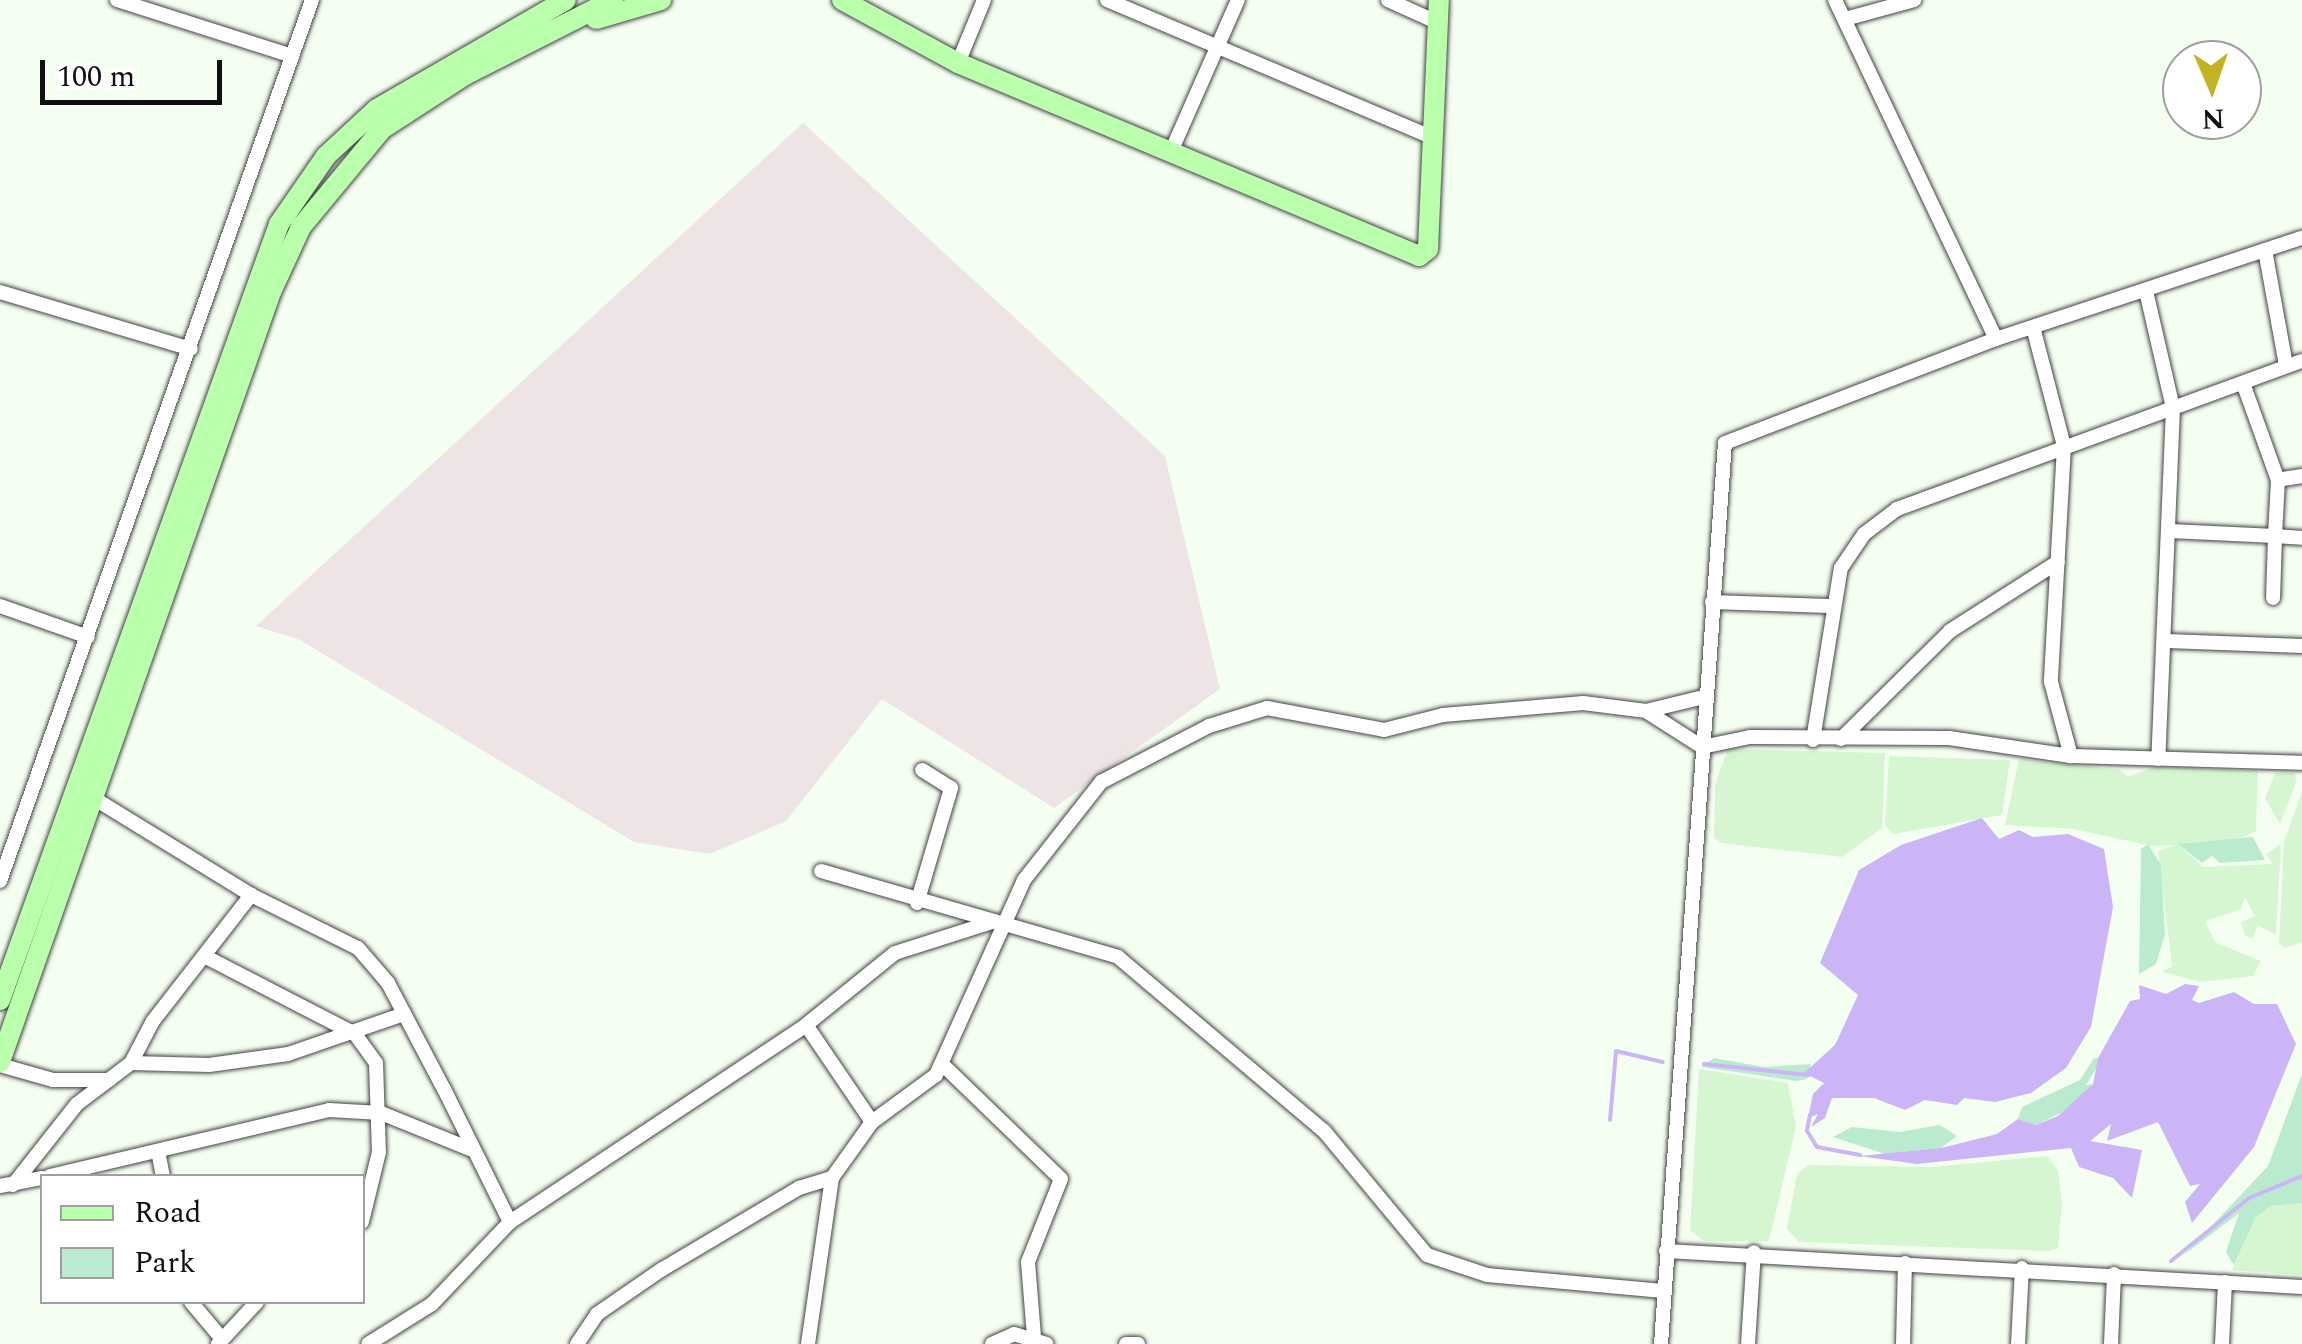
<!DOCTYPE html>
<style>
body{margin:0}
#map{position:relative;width:2302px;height:1344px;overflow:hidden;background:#f5fff1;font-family:Spectral,serif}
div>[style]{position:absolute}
.industrial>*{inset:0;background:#eee4e5}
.farmland>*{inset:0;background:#d6f6d1}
.green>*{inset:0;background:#baebcf}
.water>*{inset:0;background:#cbb5f7}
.stream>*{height:4px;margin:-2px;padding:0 2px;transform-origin:2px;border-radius:2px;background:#cbb5f7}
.roads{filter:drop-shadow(0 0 2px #424242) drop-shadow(0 0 2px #424242)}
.street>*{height:14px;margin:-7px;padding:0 7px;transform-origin:7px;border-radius:7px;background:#fff}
.secondary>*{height:20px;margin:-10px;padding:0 10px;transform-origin:10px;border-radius:10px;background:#b9ffac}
span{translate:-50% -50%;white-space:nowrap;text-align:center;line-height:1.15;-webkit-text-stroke:10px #fff;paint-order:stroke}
.legend{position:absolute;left:40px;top:1174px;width:325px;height:130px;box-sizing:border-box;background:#fff;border:2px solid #9f9f9f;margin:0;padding:12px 18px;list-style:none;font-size:30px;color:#0f0f0f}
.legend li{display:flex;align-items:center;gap:20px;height:50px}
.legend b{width:50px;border:2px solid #9f9f9f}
.north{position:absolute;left:2162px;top:40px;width:100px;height:100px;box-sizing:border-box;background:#fff;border:2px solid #9f9f9f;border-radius:50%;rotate:178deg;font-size:28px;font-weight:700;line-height:40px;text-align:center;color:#0f0f0f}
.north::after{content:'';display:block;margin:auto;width:35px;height:45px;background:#c2b324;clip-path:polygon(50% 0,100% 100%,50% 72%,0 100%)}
.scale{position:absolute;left:40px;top:60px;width:182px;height:45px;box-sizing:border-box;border:5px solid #0f0f0f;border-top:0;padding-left:12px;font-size:30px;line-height:35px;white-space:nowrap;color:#0f0f0f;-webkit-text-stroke:8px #fff;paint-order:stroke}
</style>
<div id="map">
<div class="industrial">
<i style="clip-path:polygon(803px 123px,1165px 456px,1220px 689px,1054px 808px,882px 699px,786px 821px,710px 854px,634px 842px,300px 640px,256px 626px)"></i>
</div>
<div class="farmland">
<i style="clip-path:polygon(1728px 749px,1885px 753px,1882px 828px,1842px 857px,1722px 843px,1714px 838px,1715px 784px)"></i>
<i style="clip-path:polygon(1889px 756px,2010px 760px,2002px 815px,1893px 834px,1885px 826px)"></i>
<i style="clip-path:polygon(2019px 759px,2121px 770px,2127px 777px,2155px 767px,2258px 771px,2256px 831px,2230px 843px,2151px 846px,2074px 829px,2005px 825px)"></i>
<i style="clip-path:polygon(2275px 773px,2295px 773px,2296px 783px,2280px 824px,2265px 798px)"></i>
<i style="clip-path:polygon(2302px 792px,2302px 942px,2285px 948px,2279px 944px,2284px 841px)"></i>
<i style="clip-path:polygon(2178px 844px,2203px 867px,2273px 864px,2266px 854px,2281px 844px,2276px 935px,2258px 925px,2252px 939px,2245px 935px,2241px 922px,2255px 916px,2245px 897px,2240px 910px,2205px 921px,2215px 942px,2261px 961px,2253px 976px,2201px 982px,2162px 972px,2172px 966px,2158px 851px)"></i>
<i style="clip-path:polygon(1699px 1069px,1788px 1083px,1796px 1126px,1769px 1241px,1704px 1241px,1690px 1230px)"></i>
<i style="clip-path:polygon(2047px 1156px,2058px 1171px,2062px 1203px,2058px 1248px,2049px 1251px,1799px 1242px,1787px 1229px,1797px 1174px,1808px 1165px,1932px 1167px)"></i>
<i style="clip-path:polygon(2302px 1203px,2302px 1275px,2232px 1270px,2256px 1217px,2271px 1206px)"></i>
</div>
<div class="green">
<i style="clip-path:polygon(2253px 837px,2265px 860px,2220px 863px,2212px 856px,2202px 863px,2178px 844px)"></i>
<i style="clip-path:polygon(2148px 844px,2161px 865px,2165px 935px,2156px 964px,2139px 974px,2141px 849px)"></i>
<i style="clip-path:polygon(1714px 1058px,1764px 1067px,1811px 1064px,1807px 1079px,1797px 1081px,1701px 1067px)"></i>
<i style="clip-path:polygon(2094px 1058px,2102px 1059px,2086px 1085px,2093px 1084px,2071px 1108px,2036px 1125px,2018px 1119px,2022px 1107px,2080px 1080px)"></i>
<i style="clip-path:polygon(2302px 1074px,2302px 1203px,2271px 1206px,2256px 1217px,2234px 1265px,2226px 1252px,2239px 1213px,2184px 1255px,2268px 1166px)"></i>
<i style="clip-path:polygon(1940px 1125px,1957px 1136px,1941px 1148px,1885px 1154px,1833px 1137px,1852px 1127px,1900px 1132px)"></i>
</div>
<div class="water">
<i style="clip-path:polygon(1982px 818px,1999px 839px,2019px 830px,2033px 837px,2068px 834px,2104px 849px,2113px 907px,2091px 1027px,2066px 1068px,2031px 1093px,1995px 1102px,1964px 1098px,1957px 1105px,1925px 1100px,1905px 1110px,1874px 1098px,1832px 1098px,1825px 1118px,1811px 1127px,1818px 1114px,1808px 1118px,1813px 1094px,1824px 1083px,1804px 1073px,1835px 1045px,1858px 995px,1820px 963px,1859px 870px,1901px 845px)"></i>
<i style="clip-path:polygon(2185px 984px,2199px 986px,2192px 1000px,2199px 1003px,2234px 992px,2254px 1004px,2277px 1004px,2296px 1044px,2254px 1147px,2192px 1223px,2185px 1202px,2200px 1184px,2190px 1186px,2158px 1122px,2107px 1141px,2111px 1124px,2090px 1141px,2142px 1150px,2132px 1198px,2113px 1178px,2079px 1167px,2071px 1148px,1917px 1164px,1859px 1156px,1941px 1148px,1997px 1134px,2018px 1119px,2036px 1125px,2058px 1116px,2093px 1084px,2098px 1058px,2130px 1001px,2140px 999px,2139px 985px,2166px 994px)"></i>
</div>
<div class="stream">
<i style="left:1704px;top:1064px;width:105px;rotate:6deg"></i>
<i style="left:1810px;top:1115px;width:16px;rotate:101deg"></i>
<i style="left:1807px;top:1131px;width:19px;rotate:58deg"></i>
<i style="left:1817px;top:1147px;width:44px;rotate:10.5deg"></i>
<i style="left:1610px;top:1120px;width:69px;rotate:-85deg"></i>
<i style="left:1616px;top:1051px;width:48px;rotate:13.2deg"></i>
<i style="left:2171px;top:1261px;width:100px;rotate:-38.9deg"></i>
<i style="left:2249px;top:1198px;width:57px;rotate:-22.5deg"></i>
</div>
<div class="roads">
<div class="street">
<i style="left:117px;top:0;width:184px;rotate:17.7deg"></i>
<i style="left:1107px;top:0;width:355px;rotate:22.9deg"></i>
<i style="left:1388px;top:0;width:56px;rotate:24.3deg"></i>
<i style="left:1835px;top:0;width:375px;rotate:64.6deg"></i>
<i style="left:1845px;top:19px;width:72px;rotate:-15.4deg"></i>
<i style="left:958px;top:63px;width:68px;rotate:-67.6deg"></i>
<i style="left:1170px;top:154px;width:168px;rotate:-66.2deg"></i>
<i style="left:2265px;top:250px;width:118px;rotate:79.7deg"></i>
<i style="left:2146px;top:291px;width:120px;rotate:77deg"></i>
<i style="left:2173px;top:408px;width:351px;rotate:92.4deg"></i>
<i style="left:0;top:292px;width:199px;rotate:16.6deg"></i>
<i style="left:2033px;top:327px;width:123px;rotate:75.4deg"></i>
<i style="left:2064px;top:446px;width:236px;rotate:93.2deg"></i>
<i style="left:2051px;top:682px;width:77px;rotate:74.9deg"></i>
<i style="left:2243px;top:383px;width:103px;rotate:70.2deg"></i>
<i style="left:2302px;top:476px;width:24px;rotate:171deg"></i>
<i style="left:2278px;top:480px;width:56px;rotate:93.1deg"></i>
<i style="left:2275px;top:536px;width:27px;rotate:4deg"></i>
<i style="left:2170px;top:531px;width:105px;rotate:2.7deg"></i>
<i style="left:2275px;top:536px;width:62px;rotate:91.8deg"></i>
<i style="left:1712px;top:602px;width:117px;rotate:2deg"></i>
<i style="left:0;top:606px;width:93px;rotate:19.4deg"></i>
<i style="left:2167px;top:641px;width:135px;rotate:2.1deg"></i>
<i style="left:1646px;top:711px;width:67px;rotate:32.7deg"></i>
<i style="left:1702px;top:747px;width:49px;rotate:-11.8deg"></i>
<i style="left:1750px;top:737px;width:199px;rotate:0.3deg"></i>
<i style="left:1949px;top:738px;width:123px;rotate:8.4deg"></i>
<i style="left:2071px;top:756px;width:231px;rotate:1.7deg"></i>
<i style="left:1841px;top:739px;width:153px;rotate:-44.7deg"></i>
<i style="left:1950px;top:631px;width:128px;rotate:-32.6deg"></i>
<i style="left:1813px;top:740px;width:174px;rotate:-80.8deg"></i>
<i style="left:1841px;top:568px;width:41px;rotate:-55.9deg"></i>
<i style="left:1864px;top:534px;width:41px;rotate:-37.1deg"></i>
<i style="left:1897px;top:509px;width:431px;rotate:-20.1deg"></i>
<i style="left:95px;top:799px;width:183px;rotate:31.6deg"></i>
<i style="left:251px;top:895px;width:119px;rotate:26.4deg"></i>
<i style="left:358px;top:948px;width:46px;rotate:49.4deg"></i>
<i style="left:388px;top:983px;width:120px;rotate:62.2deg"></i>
<i style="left:444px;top:1089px;width:148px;rotate:63.6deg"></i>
<i style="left:510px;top:1222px;width:113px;rotate:133.6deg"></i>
<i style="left:432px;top:1304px;width:75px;rotate:148deg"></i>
<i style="left:821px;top:871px;width:309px;rotate:16.1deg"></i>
<i style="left:1118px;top:957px;width:270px;rotate:40.2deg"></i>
<i style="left:1324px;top:1131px;width:161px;rotate:50.3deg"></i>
<i style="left:1427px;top:1255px;width:63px;rotate:18.4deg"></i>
<i style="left:1487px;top:1275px;width:177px;rotate:5.2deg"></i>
<i style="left:0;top:881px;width:935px;rotate:-70.5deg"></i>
<i style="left:917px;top:903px;width:120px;rotate:-73.5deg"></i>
<i style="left:951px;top:788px;width:34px;rotate:-148deg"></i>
<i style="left:208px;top:958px;width:165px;rotate:27.3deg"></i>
<i style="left:355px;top:1034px;width:36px;rotate:54deg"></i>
<i style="left:376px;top:1063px;width:89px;rotate:88.1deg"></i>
<i style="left:379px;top:1152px;width:72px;rotate:103.7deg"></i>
<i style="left:131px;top:1063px;width:78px;rotate:1.5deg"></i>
<i style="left:209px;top:1065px;width:80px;rotate:-7.9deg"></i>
<i style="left:288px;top:1054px;width:123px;rotate:-19deg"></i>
<i style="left:942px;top:1064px;width:165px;rotate:44deg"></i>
<i style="left:1061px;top:1179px;width:89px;rotate:111.7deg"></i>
<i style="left:1028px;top:1262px;width:75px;rotate:85.4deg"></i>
<i style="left:0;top:1065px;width:55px;rotate:15.8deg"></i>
<i style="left:53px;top:1080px;width:56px"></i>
<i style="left:872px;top:1122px;width:117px;rotate:-124.2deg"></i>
<i style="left:806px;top:1025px;width:114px;rotate:-39deg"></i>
<i style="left:895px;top:953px;width:102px;rotate:-17.7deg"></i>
<i style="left:158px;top:1151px;width:25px;rotate:79deg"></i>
<i style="left:50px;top:1176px;width:287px;rotate:-13.3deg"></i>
<i style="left:329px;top:1110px;width:52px;rotate:3.3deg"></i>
<i style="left:381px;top:1113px;width:96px;rotate:22deg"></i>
<i style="left:13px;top:1185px;width:103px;rotate:-51.7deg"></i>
<i style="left:77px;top:1104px;width:68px;rotate:-37.2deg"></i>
<i style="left:131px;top:1063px;width:47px;rotate:-62.4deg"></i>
<i style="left:153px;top:1021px;width:160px;rotate:-52.1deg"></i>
<i style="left:0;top:1186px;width:43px;rotate:-10.8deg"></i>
<i style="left:510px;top:1222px;width:356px;rotate:-33.6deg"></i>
<i style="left:1666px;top:1251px;width:637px;rotate:3.24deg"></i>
<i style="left:191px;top:1302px;width:48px;rotate:50deg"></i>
<i style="left:218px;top:1344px;width:57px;rotate:-47.1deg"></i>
<i style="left:577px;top:1344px;width:36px;rotate:-56deg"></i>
<i style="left:597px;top:1314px;width:78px;rotate:-34.5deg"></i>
<i style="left:661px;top:1270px;width:161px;rotate:-30.7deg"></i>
<i style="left:799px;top:1188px;width:34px;rotate:-17deg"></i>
<i style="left:808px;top:1344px;width:168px;rotate:-81.8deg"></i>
<i style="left:832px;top:1178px;width:69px;rotate:-54.5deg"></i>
<i style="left:872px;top:1122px;width:79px;rotate:-36.3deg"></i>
<i style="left:936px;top:1075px;width:214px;rotate:-65.7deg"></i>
<i style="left:1024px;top:880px;width:125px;rotate:-51.8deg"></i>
<i style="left:1101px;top:782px;width:122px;rotate:-27.4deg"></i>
<i style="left:1209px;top:726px;width:61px;rotate:-17.2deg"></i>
<i style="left:1267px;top:708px;width:119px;rotate:10.6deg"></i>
<i style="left:1384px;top:730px;width:61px;rotate:-14.3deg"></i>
<i style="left:1443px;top:715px;width:141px;rotate:-4.9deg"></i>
<i style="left:1583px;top:703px;width:64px;rotate:7.2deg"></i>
<i style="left:1646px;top:711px;width:60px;rotate:-13.6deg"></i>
<i style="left:992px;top:1344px;width:24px;rotate:-24deg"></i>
<i style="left:1014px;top:1334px;width:34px;rotate:17deg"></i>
<i style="left:1126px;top:1344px;width:12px"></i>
<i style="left:1661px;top:1344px;width:903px;rotate:-85.94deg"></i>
<i style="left:1725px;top:443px;width:290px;rotate:-21deg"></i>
<i style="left:1996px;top:339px;width:322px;rotate:-18.3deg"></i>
<i style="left:1748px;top:1344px;width:92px;rotate:-86.3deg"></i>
<i style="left:1903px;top:1344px;width:81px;rotate:-88.6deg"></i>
<i style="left:2018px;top:1344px;width:76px;rotate:-87deg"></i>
<i style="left:2111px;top:1344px;width:70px;rotate:-87.5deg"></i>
<i style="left:2222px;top:1344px;width:62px;rotate:-87.2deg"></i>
</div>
<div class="secondary">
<i style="left:842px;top:0;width:132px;rotate:28.5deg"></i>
<i style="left:958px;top:63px;width:500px;rotate:22.7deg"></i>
<i style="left:1419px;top:256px;width:11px;rotate:-38deg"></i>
<i style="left:1428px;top:249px;width:249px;rotate:-87.5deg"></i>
<i style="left:596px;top:19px;width:68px;rotate:-16.3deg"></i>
<i style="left:0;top:1000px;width:825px;rotate:-70.22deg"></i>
<i style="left:279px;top:224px;width:83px;rotate:-55.3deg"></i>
<i style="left:326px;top:156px;width:69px;rotate:-42.7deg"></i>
<i style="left:377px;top:109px;width:218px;rotate:-30deg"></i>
<i style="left:0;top:1062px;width:816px;rotate:-70.61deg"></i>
<i style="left:271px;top:292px;width:72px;rotate:-65.2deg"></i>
<i style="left:301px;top:227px;width:127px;rotate:-50.4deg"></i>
<i style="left:382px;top:129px;width:99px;rotate:-33deg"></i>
<i style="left:465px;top:75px;width:166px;rotate:-26.9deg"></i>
</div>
</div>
<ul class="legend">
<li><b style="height:12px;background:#b9ffac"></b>Road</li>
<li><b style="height:28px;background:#baebcf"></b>Park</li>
</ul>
<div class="north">N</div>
<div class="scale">100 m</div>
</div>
